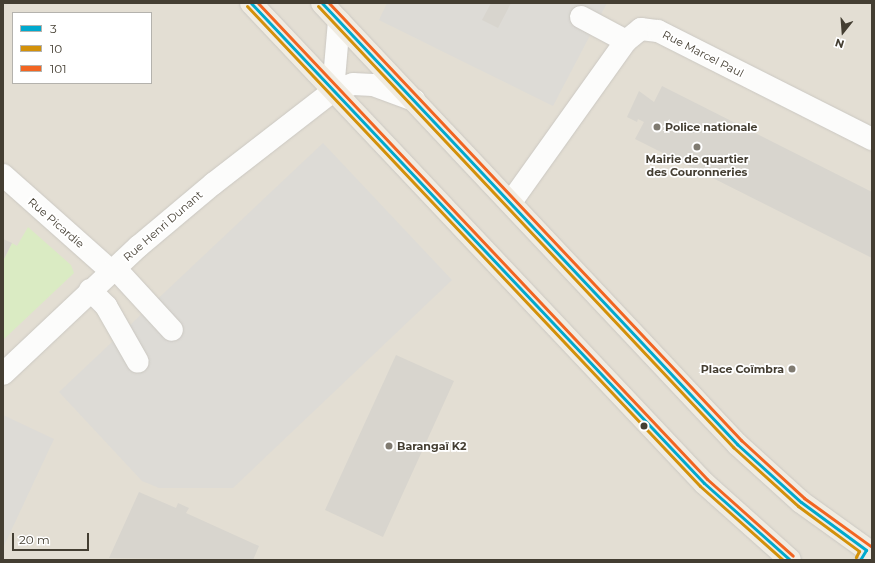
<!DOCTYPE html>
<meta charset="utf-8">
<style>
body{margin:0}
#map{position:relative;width:875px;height:563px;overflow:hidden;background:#eeece6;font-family:Montserrat,sans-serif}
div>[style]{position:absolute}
.residential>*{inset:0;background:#e3ded3}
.green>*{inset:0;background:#daebc3}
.parking>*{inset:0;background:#dddbd6}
.building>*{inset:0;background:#d8d5ce}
.roads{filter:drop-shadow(0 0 1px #cbc8c2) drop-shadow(0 0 1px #cbc8c2)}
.minor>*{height:22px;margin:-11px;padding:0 11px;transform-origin:11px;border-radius:11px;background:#fcfcfb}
.major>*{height:22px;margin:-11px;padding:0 11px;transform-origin:11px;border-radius:11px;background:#f0ece2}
.bus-1>*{height:3px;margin:-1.5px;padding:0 1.5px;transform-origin:1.5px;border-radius:1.5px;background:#00a9ce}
.bus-2>*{height:3px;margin:-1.5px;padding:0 1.5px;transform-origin:1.5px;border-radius:1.5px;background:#d3910a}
.bus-3>*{height:3px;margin:-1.5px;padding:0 1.5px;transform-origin:1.5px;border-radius:1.5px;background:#f26522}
.dots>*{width:11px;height:11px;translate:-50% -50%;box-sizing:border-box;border:2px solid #fff;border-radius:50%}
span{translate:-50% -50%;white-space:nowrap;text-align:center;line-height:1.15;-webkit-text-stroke:3.5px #fff;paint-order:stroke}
.street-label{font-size:11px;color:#443e32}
.poi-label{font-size:11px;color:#443e32;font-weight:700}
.left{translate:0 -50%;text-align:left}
.right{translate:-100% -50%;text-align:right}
.frame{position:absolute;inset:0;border:4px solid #443e32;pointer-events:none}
.legend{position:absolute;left:12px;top:12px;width:140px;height:72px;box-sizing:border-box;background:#fff;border:1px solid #b4b2ad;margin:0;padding:5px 7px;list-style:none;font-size:12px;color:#443e32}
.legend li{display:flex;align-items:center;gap:8px;height:20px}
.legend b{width:20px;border:1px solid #b4b2ad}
.north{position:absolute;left:823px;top:12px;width:40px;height:40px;-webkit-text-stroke:3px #fff;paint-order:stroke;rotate:197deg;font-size:11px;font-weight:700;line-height:16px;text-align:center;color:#443e32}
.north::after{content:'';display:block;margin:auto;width:14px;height:18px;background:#443e32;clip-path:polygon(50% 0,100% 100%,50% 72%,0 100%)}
.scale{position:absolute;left:12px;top:533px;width:77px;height:18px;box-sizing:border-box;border:2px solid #443e32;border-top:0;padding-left:5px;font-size:12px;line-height:14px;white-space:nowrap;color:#443e32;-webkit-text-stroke:3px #fff;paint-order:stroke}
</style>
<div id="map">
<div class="residential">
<i style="clip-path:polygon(evenodd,3px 3px,872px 3px,872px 560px,3px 560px,3px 3px,13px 13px,151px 13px,151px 83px,13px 83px,13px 13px)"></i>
</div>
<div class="green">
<i style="clip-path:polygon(28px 227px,71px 265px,74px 273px,3px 340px,3px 261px,12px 243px,17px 246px)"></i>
</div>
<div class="parking">
<i style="clip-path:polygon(387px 3px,607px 3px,553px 106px,379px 20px)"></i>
<i style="clip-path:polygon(323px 143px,452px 280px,233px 488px,159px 488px,142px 481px,59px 392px)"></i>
<i style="clip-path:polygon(3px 415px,54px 439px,3px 548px)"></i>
</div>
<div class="building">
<i style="clip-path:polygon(491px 3px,511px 3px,498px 28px,482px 20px)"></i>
<i style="clip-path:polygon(662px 86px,872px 192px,872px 258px,635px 139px,644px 122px,638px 119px,637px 122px,627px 117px,639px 91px,654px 102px)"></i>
<i style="clip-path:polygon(3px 239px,12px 243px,3px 261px)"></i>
<i style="clip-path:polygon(396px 355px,454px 381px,383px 537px,325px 510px)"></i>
<i style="clip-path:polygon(139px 492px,176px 508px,178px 503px,189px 508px,186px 513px,259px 546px,253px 560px,109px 558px)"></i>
</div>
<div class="roads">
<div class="minor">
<i style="left:581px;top:17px;width:51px;rotate:28.1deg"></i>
<i style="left:333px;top:91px;width:70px;rotate:-85.1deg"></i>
<i style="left:3px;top:175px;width:144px;rotate:41.6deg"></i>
<i style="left:511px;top:202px;width:198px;rotate:-54.5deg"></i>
<i style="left:626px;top:41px;width:19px;rotate:-39deg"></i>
<i style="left:641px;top:29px;width:17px;rotate:7deg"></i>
<i style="left:658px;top:31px;width:240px;rotate:26.8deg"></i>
<i style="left:115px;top:268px;width:84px;rotate:47.4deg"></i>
<i style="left:90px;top:290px;width:23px;rotate:45deg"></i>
<i style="left:106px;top:306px;width:64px;rotate:60.3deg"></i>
<i style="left:3px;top:374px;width:187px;rotate:-43.3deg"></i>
<i style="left:139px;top:246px;width:97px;rotate:-40deg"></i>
<i style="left:213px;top:184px;width:152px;rotate:-37.8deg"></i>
<i style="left:333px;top:91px;width:21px;rotate:-19deg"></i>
<i style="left:353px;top:84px;width:20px;rotate:3deg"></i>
<i style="left:373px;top:85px;width:44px;rotate:20.1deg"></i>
</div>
<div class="major">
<i style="left:251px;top:3px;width:660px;rotate:46.66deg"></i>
<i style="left:704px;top:483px;width:115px;rotate:41.8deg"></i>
<i style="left:322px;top:3px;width:606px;rotate:46.74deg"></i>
<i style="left:737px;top:444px;width:86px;rotate:42.2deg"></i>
<i style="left:801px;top:502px;width:87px;rotate:35.7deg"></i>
</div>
</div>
<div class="bus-1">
<i style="left:251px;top:3px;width:660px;rotate:46.66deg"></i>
<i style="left:704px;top:483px;width:115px;rotate:41.8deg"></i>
<i style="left:322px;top:3px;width:606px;rotate:46.74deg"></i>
<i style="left:737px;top:444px;width:86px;rotate:42.2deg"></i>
<i style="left:801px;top:502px;width:81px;rotate:36.4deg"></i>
<i style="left:866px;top:550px;width:12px;rotate:121deg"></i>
</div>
<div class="bus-2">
<i style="left:247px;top:6px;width:660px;rotate:46.66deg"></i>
<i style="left:700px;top:486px;width:111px;rotate:41.7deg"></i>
<i style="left:318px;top:6px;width:606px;rotate:46.74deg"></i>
<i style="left:733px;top:447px;width:88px;rotate:42.2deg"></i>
<i style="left:798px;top:506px;width:76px;rotate:36.4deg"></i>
<i style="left:859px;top:551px;width:7px;rotate:117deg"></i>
</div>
<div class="bus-3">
<i style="left:258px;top:3px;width:654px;rotate:46.67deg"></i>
<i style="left:707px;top:479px;width:115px;rotate:41.8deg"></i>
<i style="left:329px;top:3px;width:601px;rotate:46.69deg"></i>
<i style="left:741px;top:440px;width:86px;rotate:42.6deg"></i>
<i style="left:804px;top:498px;width:84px;rotate:35.8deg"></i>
</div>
<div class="dots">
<i style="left:657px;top:127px;background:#807b71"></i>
<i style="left:697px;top:147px;background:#807b71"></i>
<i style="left:792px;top:369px;background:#807b71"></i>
<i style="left:644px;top:426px;background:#443e32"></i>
<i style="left:389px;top:446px;background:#807b71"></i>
</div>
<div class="street-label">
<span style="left:703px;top:54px;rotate:27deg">Rue Marcel Paul</span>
<span style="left:56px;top:223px;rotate:41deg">Rue Picardie</span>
<span style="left:163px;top:226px;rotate:-41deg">Rue Henri Dunant</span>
</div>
<div class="poi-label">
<span class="left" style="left:665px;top:127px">Police nationale</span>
<span style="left:697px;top:166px">Mairie de quartier<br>des Couronneries</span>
<span class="right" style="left:784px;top:369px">Place Coïmbra</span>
<span class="left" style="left:397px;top:446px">Barangaï K2</span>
</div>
<div class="frame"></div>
<ul class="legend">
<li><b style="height:5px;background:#00a9ce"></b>3</li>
<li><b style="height:5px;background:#d3910a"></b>10</li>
<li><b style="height:5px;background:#f26522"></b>101</li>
</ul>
<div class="north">N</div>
<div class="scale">20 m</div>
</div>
